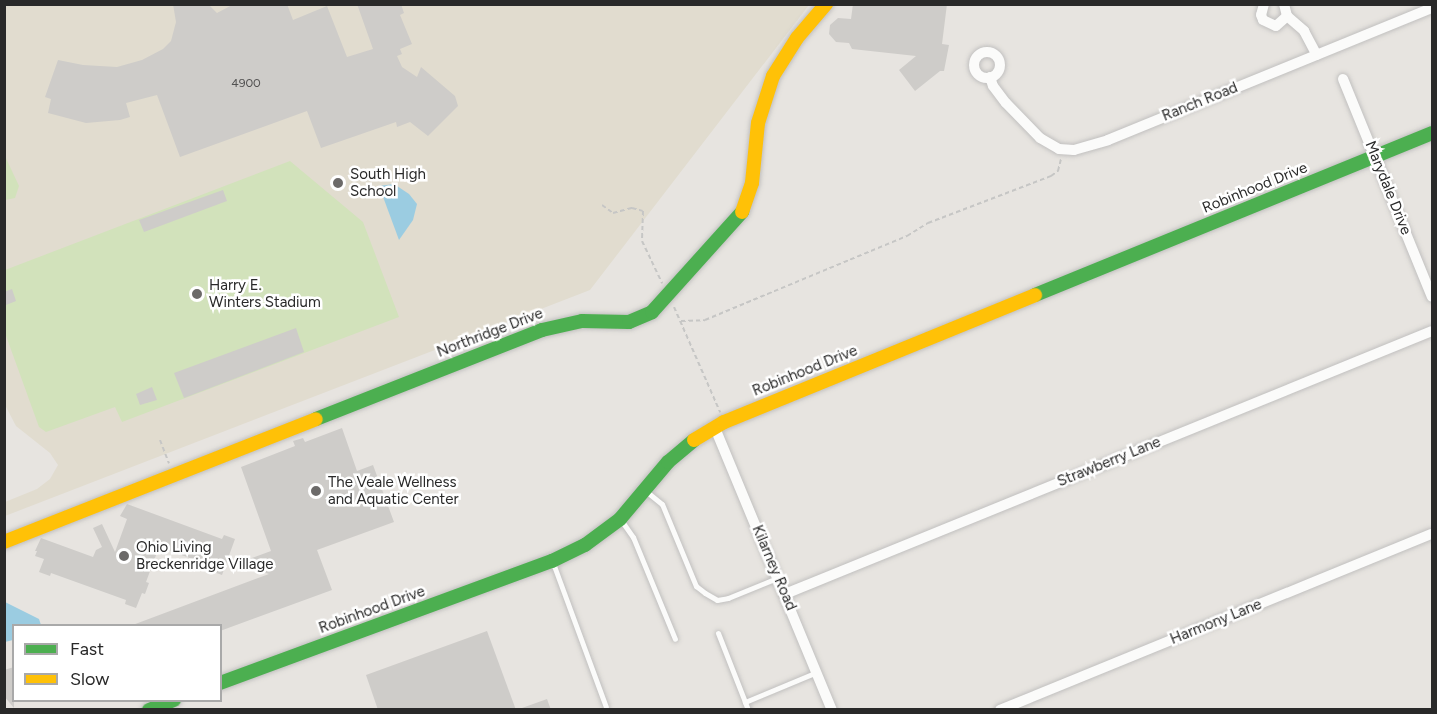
<!DOCTYPE html>
<style>
body{margin:0}
#map{position:relative;width:1437px;height:714px;overflow:hidden;background:#e7e4e0;font-family:Figtree,sans-serif}
div>[style]{position:absolute}
.education>*{inset:0;background:#e1dccf}
.pitch>*{inset:0;background:#d2e2bb}
.water>*{inset:0;background:#9bcce1}
.building>*{inset:0;background:#ceccc9}
.path>*{height:2px;margin-top:-1px;transform-origin:0;background:repeating-linear-gradient(90deg,#c6c6c5 0 4.5px,transparent 0 7.5px)}
.roads{filter:drop-shadow(0 0 2px #c1c0bf) drop-shadow(0 0 2px #c1c0bf)}
.lane>*{height:5px;margin:-2.5px;padding:0 2.5px;transform-origin:2.5px;border-radius:2.5px;background:#fbfbfa}
.street>*{height:10px;margin:-5px;padding:0 5px;transform-origin:5px;border-radius:5px;background:#fbfbfa}
.street>.ring{margin:-5px;padding:0;box-sizing:content-box;background:none;border:10px solid #fbfbfa;border-radius:50%}
.fast>*{height:14px;margin:-7px;padding:0 7px;transform-origin:7px;border-radius:7px;background:#4caf50}
.slow>*{height:14px;margin:-7px;padding:0 7px;transform-origin:7px;border-radius:7px;background:#ffc107}
.dots>*{width:16px;height:16px;translate:-50% -50%;box-sizing:border-box;border:3px solid #fff;border-radius:50%}
span{translate:-50% -50%;white-space:nowrap;text-align:center;line-height:1.15;-webkit-text-stroke:5px #fff;paint-order:stroke}
.number-label{font-size:12px;color:#535252}
.number-label span{-webkit-text-stroke-width:0}
.street-label{font-size:15px;color:#292929}
.poi-label{font-size:15px;color:#292929}
.left{translate:0 -50%;text-align:left}
.frame{position:absolute;inset:0;border:6px solid #292929;pointer-events:none}
.legend{position:absolute;left:12px;top:624px;width:210px;height:78px;box-sizing:border-box;background:#fff;border:2px solid #a9a9a9;margin:0;padding:8px 10px;list-style:none;font-size:18px;color:#292929}
.legend li{display:flex;align-items:center;gap:12px;height:30px}
.legend b{width:30px;border:2px solid #a9a9a9}
</style>
<div id="map">
<div class="education">
<i style="clip-path:polygon(5px 5px,809px 5px,590px 290px,5px 516px,5px 502px,37px 489px,50px 479px,58px 465px,50px 453px,16px 426px,5px 405px)"></i>
</div>
<div class="pitch">
<i style="clip-path:polygon(4px 154px,19px 186px,15px 198px,5px 200px)"></i>
<i style="clip-path:polygon(290px 161px,363px 222px,399px 317px,122px 422px,115px 407px,46px 432px,39px 427px,5px 333px,5px 270px)"></i>
</div>
<div class="water">
<i style="clip-path:polygon(394px 184px,409px 194px,417px 204px,413px 220px,399px 240px,379px 186px)"></i>
<i style="clip-path:polygon(5px 602px,39px 619px,41px 625px,14px 626px,13px 640px,5px 642px)"></i>
</div>
<div class="building">
<i style="clip-path:polygon(173px 4px,208px 4px,217px 13px,234px 4px,287px 4px,293px 20px,327px 6px,347px 57px,373px 49px,357px 4px,401px 4px,404px 13px,400px 15px,412px 44px,400px 49px,402px 54px,397px 56px,402px 67px,417px 77px,421px 67px,455px 96px,458px 106px,428px 136px,410px 122px,397px 127px,396px 122px,321px 148px,307px 111px,180px 157px,157px 95px,126px 103px,130px 117px,120px 120px,86px 123px,48px 113px,51px 99px,45px 97px,58px 60px,83px 65px,117px 67px,142px 60px,163px 49px,171px 41px,176px 22px)"></i>
<i style="clip-path:polygon(853px 4px,947px 4px,942px 44px,949px 45px,944px 71px,940px 71px,915px 91px,899px 70px,916px 56px,852px 49px,849px 43px,836px 42px,829px 34px,830px 25px,838px 18px,851px 19px)"></i>
<i style="clip-path:polygon(223px 190px,227px 201px,144px 232px,139px 220px)"></i>
<i style="clip-path:polygon(12px 289px,16px 301px,6px 305px,4px 292px)"></i>
<i style="clip-path:polygon(296px 328px,304px 352px,184px 398px,174px 373px)"></i>
<i style="clip-path:polygon(152px 387px,157px 400px,140px 405px,136px 394px)"></i>
<i style="clip-path:polygon(342px 428px,357px 471px,373px 465px,394px 522px,317px 550px,332px 590px,220px 631px,220px 626px,130px 626px,269px 574px,238px 563px,271px 551px,241px 467px,295px 446px,293px 441px,303px 438px,305px 442px)"></i>
<i style="clip-path:polygon(127px 504px,222px 539px,224px 535px,235px 539px,222px 575px,211px 571px,212px 566px,159px 547px,146px 582px,149px 583px,145px 594px,142px 593px,136px 608px,125px 604px,126px 600px,51px 573px,50px 576px,39px 572px,44px 559px,35px 556px,37px 551px,35px 551px,41px 538px,93px 557px,96px 550px,102px 547px,93px 528px,102px 524px,115px 552px,127px 519px,120px 516px)"></i>
<i style="clip-path:polygon(487px 631px,516px 710px,378px 710px,366px 675px)"></i>
<i style="clip-path:polygon(14px 667px,14px 708px,4px 696px,4px 670px)"></i>
<i style="clip-path:polygon(547px 699px,551px 710px,523px 710px,522px 708px)"></i>
</div>
<div class="path">
<i style="left:602px;top:205px;width:14px;rotate:36deg"></i>
<i style="left:613px;top:213px;width:20px;rotate:-15deg"></i>
<i style="left:632px;top:208px;width:11px;rotate:15deg"></i>
<i style="left:643px;top:211px;width:30px;rotate:92deg"></i>
<i style="left:642px;top:241px;width:47px;rotate:64.5deg"></i>
<i style="left:674px;top:307px;width:115px;rotate:66.3deg"></i>
<i style="left:681px;top:321px;width:24px;rotate:-2deg"></i>
<i style="left:705px;top:320px;width:219px;rotate:-22.6deg"></i>
<i style="left:907px;top:236px;width:25px;rotate:-32deg"></i>
<i style="left:928px;top:223px;width:132px;rotate:-20.9deg"></i>
<i style="left:1051px;top:176px;width:9px;rotate:-36deg"></i>
<i style="left:1058px;top:171px;width:12px;rotate:-76deg"></i>
<i style="left:160px;top:440px;width:25px;rotate:69deg"></i>
</div>
<div class="roads">
<div class="lane">
<i style="left:647px;top:492px;width:19px;rotate:39deg"></i>
<i style="left:662px;top:504px;width:89px;rotate:67.5deg"></i>
<i style="left:696px;top:586px;width:11px;rotate:38deg"></i>
<i style="left:705px;top:593px;width:14px;rotate:30deg"></i>
<i style="left:717px;top:600px;width:11px;rotate:-10deg"></i>
<i style="left:728px;top:598px;width:53px;rotate:-22.2deg"></i>
<i style="left:621px;top:520px;width:21px;rotate:55deg"></i>
<i style="left:633px;top:537px;width:110px;rotate:67.6deg"></i>
<i style="left:553px;top:563px;width:153px;rotate:69.8deg"></i>
<i style="left:718px;top:633px;width:74px;rotate:68.6deg"></i>
<i style="left:748px;top:710px;width:9px;rotate:-111deg"></i>
<i style="left:745px;top:702px;width:78px;rotate:-22.6deg"></i>
</div>
<div class="street">
<i style="left:1264px;top:4px;width:11px;rotate:105deg"></i>
<i style="left:1261px;top:15px;width:5px;rotate:68deg"></i>
<i style="left:1263px;top:20px;width:14px;rotate:25deg"></i>
<i style="left:1276px;top:26px;width:15px;rotate:-42deg"></i>
<i style="left:1287px;top:16px;width:12px;rotate:-104deg"></i>
<i style="left:1287px;top:16px;width:23px;rotate:41deg"></i>
<i style="left:1304px;top:31px;width:27px;rotate:62deg"></i>
<i class="ring" style="left:974px;top:52px;width:16px;height:16px"></i>
<i style="left:990px;top:77px;width:9px;rotate:72deg"></i>
<i style="left:993px;top:86px;width:21px;rotate:53deg"></i>
<i style="left:1006px;top:103px;width:49px;rotate:45.8deg"></i>
<i style="left:1040px;top:138px;width:22px;rotate:30deg"></i>
<i style="left:1059px;top:149px;width:15px;rotate:4deg"></i>
<i style="left:1074px;top:150px;width:35px;rotate:-16deg"></i>
<i style="left:1108px;top:140px;width:350px;rotate:-22.2deg"></i>
<i style="left:1343px;top:79px;width:235px;rotate:67.8deg"></i>
<i style="left:715px;top:428px;width:305px;rotate:67.5deg"></i>
<i style="left:785px;top:594px;width:698px;rotate:-22.12deg"></i>
<i style="left:1000px;top:710px;width:466px;rotate:-22.2deg"></i>
</div>
<div class="fast">
<i style="left:1035px;top:295px;width:429px;rotate:-22.2deg"></i>
<i style="left:316px;top:419px;width:243px;rotate:-21.5deg"></i>
<i style="left:542px;top:330px;width:41px;rotate:-12.7deg"></i>
<i style="left:582px;top:321px;width:47px;rotate:1.2deg"></i>
<i style="left:629px;top:322px;width:25px;rotate:-23deg"></i>
<i style="left:652px;top:312px;width:135px;rotate:-48deg"></i>
<i style="left:220px;top:683px;width:354px;rotate:-20.2deg"></i>
<i style="left:552px;top:561px;width:37px;rotate:-26deg"></i>
<i style="left:585px;top:545px;width:44px;rotate:-36.6deg"></i>
<i style="left:620px;top:519px;width:75px;rotate:-49.9deg"></i>
<i style="left:668px;top:462px;width:34px;rotate:-40deg"></i>
<i style="left:149px;top:710px;width:27px;rotate:-22deg"></i>
</div>
<div class="slow">
<i style="left:742px;top:212px;width:31px;rotate:-71deg"></i>
<i style="left:752px;top:183px;width:60px;rotate:-84.3deg"></i>
<i style="left:758px;top:123px;width:49px;rotate:-72.3deg"></i>
<i style="left:773px;top:76px;width:45px;rotate:-57.7deg"></i>
<i style="left:797px;top:38px;width:45px;rotate:-49.5deg"></i>
<i style="left:694px;top:440px;width:35px;rotate:-31deg"></i>
<i style="left:724px;top:422px;width:336px;rotate:-22.2deg"></i>
<i style="left:4px;top:542px;width:335px;rotate:-21.5deg"></i>
</div>
</div>
<div class="dots">
<i style="left:338px;top:183px;background:#6c6a69"></i>
<i style="left:197px;top:294px;background:#6c6a69"></i>
<i style="left:316px;top:491px;background:#6c6a69"></i>
<i style="left:124px;top:556px;background:#6c6a69"></i>
</div>
<div class="number-label">
<span style="left:246px;top:84px">4900</span>
</div>
<div class="street-label">
<span style="left:1200px;top:102px;rotate:-22deg">Ranch Road</span>
<span style="left:1255px;top:188px;rotate:-22deg">Robinhood Drive</span>
<span style="left:1388px;top:188px;rotate:68deg">Marydale Drive</span>
<span style="left:490px;top:333px;rotate:-21deg">Northridge Drive</span>
<span style="left:805px;top:371px;rotate:-22deg">Robinhood Drive</span>
<span style="left:1109px;top:462px;rotate:-22deg">Strawberry Lane</span>
<span style="left:774px;top:568px;rotate:67deg">Kilarney Road</span>
<span style="left:372px;top:610px;rotate:-20deg">Robinhood Drive</span>
<span style="left:1216px;top:622px;rotate:-22deg">Harmony Lane</span>
</div>
<div class="poi-label">
<span class="left" style="left:350px;top:183px">South High<br>School</span>
<span class="left" style="left:209px;top:294px">Harry E.<br>Winters Stadium</span>
<span class="left" style="left:328px;top:491px">The Veale Wellness<br>and Aquatic Center</span>
<span class="left" style="left:136px;top:556px">Ohio Living<br>Breckenridge Village</span>
</div>
<div class="frame"></div>
<ul class="legend">
<li><b style="height:8px;background:#4caf50"></b>Fast</li>
<li><b style="height:8px;background:#ffc107"></b>Slow</li>
</ul>
</div>
